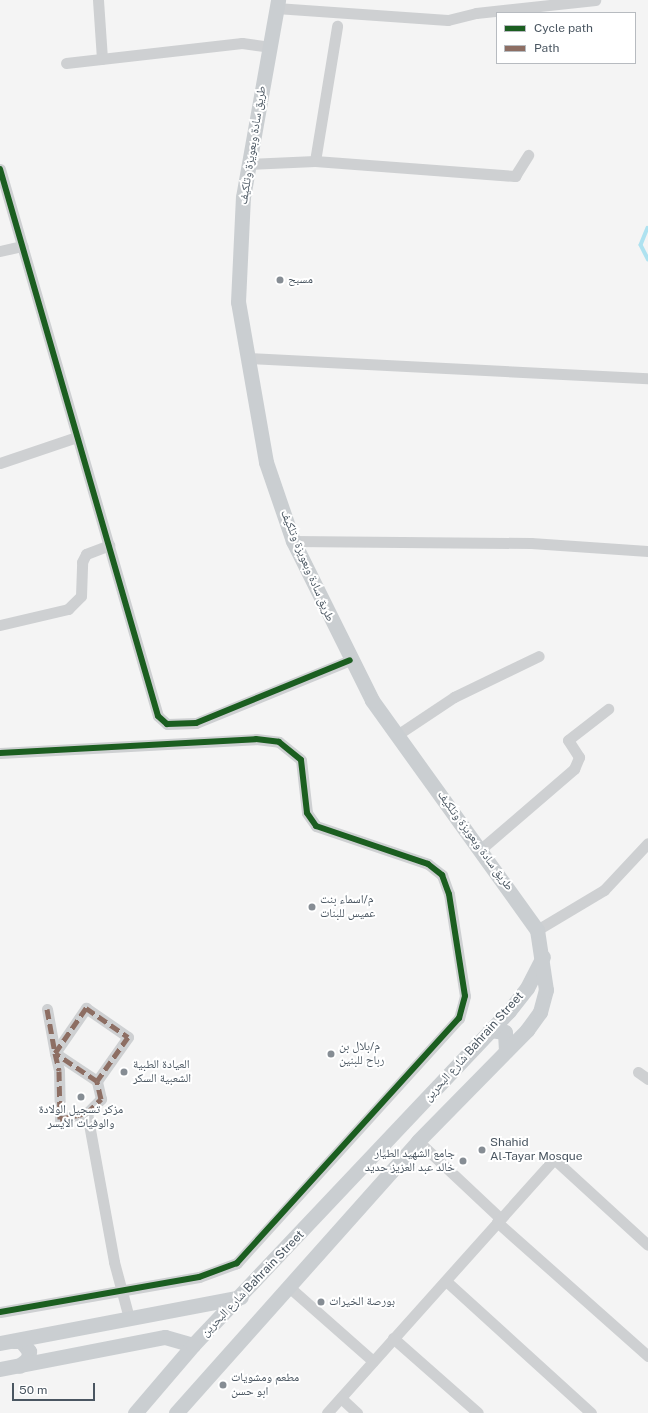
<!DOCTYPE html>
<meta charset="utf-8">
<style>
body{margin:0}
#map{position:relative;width:648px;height:1413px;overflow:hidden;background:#f4f4f4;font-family:"Public Sans","Noto Naskh Arabic",sans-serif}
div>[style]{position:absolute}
.stream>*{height:3.5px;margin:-1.75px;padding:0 1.75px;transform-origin:1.75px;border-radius:1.75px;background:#aee2f0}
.minor>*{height:11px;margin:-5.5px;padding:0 5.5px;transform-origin:5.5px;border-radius:5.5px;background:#ced0d2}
.major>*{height:15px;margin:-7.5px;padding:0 7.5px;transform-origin:7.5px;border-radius:7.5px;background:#caced1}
.quiet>*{height:5px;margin-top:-2.5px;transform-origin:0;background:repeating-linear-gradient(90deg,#8d6e63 0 10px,transparent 0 15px)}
.cycleway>*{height:6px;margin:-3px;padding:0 3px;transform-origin:3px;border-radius:3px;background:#1b5e20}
.dots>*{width:11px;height:11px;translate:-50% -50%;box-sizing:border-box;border:2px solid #fff;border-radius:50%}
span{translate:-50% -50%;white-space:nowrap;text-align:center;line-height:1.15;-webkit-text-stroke:4px #fff;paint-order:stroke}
.street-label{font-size:12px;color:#4a5661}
.poi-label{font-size:12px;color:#4a5661}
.left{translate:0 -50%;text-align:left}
.right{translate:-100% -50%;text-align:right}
.legend{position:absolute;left:496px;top:12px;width:140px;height:52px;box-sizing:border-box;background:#fff;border:1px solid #b7bbc0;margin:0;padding:5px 7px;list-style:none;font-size:12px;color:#4a5661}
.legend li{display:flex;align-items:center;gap:8px;height:20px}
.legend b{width:20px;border:1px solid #b7bbc0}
.scale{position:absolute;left:12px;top:1383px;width:83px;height:18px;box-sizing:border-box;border:2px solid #4a5661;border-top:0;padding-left:5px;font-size:12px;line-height:14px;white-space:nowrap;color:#4a5661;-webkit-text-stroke:3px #fff;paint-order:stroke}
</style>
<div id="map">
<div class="stream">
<i style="left:648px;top:228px;width:18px;rotate:112deg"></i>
<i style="left:641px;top:245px;width:16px;rotate:63deg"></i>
</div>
<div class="minor">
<i style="left:98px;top:0;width:59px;rotate:86.1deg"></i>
<i style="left:276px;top:8px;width:172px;rotate:4deg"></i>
<i style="left:448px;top:20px;width:29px;rotate:-14deg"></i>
<i style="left:476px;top:13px;width:120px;rotate:-6.2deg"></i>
<i style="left:66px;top:63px;width:177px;rotate:-6.5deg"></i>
<i style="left:242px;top:43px;width:28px;rotate:8deg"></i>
<i style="left:315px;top:161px;width:137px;rotate:-80.7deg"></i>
<i style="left:249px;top:164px;width:66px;rotate:-2.6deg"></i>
<i style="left:315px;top:161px;width:201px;rotate:4.3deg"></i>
<i style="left:515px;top:176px;width:25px;rotate:-58deg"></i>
<i style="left:0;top:169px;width:569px;rotate:73.89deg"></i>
<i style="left:158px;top:716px;width:12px;rotate:42deg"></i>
<i style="left:167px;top:724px;width:29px;rotate:-2deg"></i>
<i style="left:196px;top:723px;width:166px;rotate:-22.2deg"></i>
<i style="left:0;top:251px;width:23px;rotate:-13deg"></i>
<i style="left:247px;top:358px;width:401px;rotate:2.9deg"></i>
<i style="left:0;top:463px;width:81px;rotate:-18.7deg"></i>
<i style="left:293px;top:541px;width:238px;rotate:0.5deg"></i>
<i style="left:531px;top:543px;width:117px;rotate:3.9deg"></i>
<i style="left:0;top:625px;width:70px;rotate:-13.2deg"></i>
<i style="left:68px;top:609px;width:18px;rotate:-45deg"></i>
<i style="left:81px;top:596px;width:34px;rotate:-88deg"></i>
<i style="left:82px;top:562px;width:9px;rotate:-63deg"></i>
<i style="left:86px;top:554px;width:25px;rotate:-21deg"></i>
<i style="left:397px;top:735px;width:69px;rotate:-33.7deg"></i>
<i style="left:454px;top:697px;width:94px;rotate:-25.8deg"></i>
<i style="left:0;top:753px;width:256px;rotate:-3.1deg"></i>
<i style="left:256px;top:739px;width:23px;rotate:7deg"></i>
<i style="left:279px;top:742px;width:28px;rotate:39deg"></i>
<i style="left:301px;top:760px;width:53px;rotate:83.5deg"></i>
<i style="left:307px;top:813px;width:16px;rotate:55deg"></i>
<i style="left:316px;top:826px;width:118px;rotate:18.7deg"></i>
<i style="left:428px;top:864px;width:18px;rotate:38deg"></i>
<i style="left:442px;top:875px;width:20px;rotate:70deg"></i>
<i style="left:449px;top:894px;width:103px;rotate:81.1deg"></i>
<i style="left:465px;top:996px;width:23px;rotate:105deg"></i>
<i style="left:459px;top:1018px;width:331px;rotate:132.2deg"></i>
<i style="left:237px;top:1263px;width:40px;rotate:159.8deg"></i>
<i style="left:199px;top:1277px;width:202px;rotate:170deg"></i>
<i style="left:481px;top:849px;width:123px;rotate:-40.7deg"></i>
<i style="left:574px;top:769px;width:13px;rotate:-67deg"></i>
<i style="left:579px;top:757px;width:20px;rotate:-123deg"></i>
<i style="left:568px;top:740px;width:51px;rotate:-37.8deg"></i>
<i style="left:537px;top:930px;width:78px;rotate:-30.8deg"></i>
<i style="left:604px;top:890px;width:64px;rotate:-46.9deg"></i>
<i style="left:47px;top:1009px;width:45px;rotate:79.7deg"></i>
<i style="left:55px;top:1053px;width:18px;rotate:77deg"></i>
<i style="left:59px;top:1071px;width:48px;rotate:88.8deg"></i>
<i style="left:60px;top:1119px;width:28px;rotate:-13deg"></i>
<i style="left:87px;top:1113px;width:20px;rotate:-45deg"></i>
<i style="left:101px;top:1099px;width:18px;rotate:-103deg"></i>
<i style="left:97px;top:1081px;width:50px;rotate:-146.3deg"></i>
<i style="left:55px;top:1053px;width:55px;rotate:-55.4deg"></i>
<i style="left:86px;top:1008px;width:51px;rotate:34.6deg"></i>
<i style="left:128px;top:1037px;width:54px;rotate:125.2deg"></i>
<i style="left:638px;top:1072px;width:12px;rotate:35deg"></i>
<i style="left:87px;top:1113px;width:151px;rotate:79.7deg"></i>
<i style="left:114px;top:1262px;width:58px;rotate:75deg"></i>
<i style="left:418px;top:1141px;width:112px;rotate:43.2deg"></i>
<i style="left:497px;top:1222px;width:202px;rotate:41.6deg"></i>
<i style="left:446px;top:1281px;width:196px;rotate:42.3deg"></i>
<i style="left:289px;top:1287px;width:112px;rotate:41.4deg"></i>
<i style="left:393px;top:1338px;width:113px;rotate:41.4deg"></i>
<i style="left:341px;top:1398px;width:22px;rotate:43deg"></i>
<i style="left:327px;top:1413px;width:341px;rotate:-48.2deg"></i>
<i style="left:554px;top:1159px;width:127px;rotate:42.5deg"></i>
</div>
<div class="major">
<i style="left:490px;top:1030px;width:15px;rotate:8deg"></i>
<i style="left:505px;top:1032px;width:19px;rotate:87deg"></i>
<i style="left:13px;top:1341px;width:8px"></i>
<i style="left:21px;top:1341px;width:13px;rotate:51deg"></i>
<i style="left:29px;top:1351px;width:8px;rotate:97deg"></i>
<i style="left:28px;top:1359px;width:11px;rotate:142deg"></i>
<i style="left:0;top:1343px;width:245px;rotate:-10.8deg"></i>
<i style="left:0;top:1369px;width:168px;rotate:-11deg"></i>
<i style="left:165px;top:1337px;width:29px;rotate:16deg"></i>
<i style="left:135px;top:1413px;width:89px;rotate:-49.5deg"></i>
<i style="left:193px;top:1345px;width:460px;rotate:-46.6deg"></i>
<i style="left:509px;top:1011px;width:29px;rotate:-52deg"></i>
<i style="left:527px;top:988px;width:35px;rotate:-63deg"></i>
<i style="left:176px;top:1413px;width:364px;rotate:-48.3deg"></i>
<i style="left:418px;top:1141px;width:156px;rotate:-45.5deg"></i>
<i style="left:527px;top:1030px;width:22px;rotate:-54deg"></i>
<i style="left:540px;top:1012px;width:23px;rotate:-75deg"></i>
<i style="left:546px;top:990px;width:61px;rotate:-98.5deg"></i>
<i style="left:537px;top:930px;width:283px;rotate:-125.7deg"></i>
<i style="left:372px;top:700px;width:178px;rotate:-116.4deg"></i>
<i style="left:293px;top:541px;width:83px;rotate:-108.9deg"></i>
<i style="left:266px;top:462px;width:162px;rotate:-99.9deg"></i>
<i style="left:238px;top:302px;width:105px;rotate:-87.3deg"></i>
<i style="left:243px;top:197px;width:200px;rotate:-79.9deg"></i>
</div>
<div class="quiet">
<i style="left:47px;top:1009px;width:45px;rotate:79.7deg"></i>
<i style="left:55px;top:1053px;width:18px;rotate:77deg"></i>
<i style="left:59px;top:1071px;width:48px;rotate:88.8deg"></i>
<i style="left:60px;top:1119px;width:28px;rotate:-13deg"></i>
<i style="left:87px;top:1113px;width:20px;rotate:-45deg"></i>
<i style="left:101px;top:1099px;width:18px;rotate:-103deg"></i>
<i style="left:97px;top:1081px;width:50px;rotate:-146.3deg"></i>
<i style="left:55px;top:1053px;width:55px;rotate:-55.4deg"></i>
<i style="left:86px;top:1008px;width:51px;rotate:34.6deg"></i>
<i style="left:128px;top:1037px;width:54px;rotate:125.2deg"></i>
</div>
<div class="cycleway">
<i style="left:0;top:169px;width:569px;rotate:73.89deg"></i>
<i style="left:158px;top:716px;width:12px;rotate:42deg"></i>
<i style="left:167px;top:724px;width:29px;rotate:-2deg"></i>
<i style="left:196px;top:723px;width:166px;rotate:-22.2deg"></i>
<i style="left:0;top:753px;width:256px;rotate:-3.1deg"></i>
<i style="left:256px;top:739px;width:23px;rotate:7deg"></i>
<i style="left:279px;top:742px;width:28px;rotate:39deg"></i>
<i style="left:301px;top:760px;width:53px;rotate:83.5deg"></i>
<i style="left:307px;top:813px;width:16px;rotate:55deg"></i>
<i style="left:316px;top:826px;width:118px;rotate:18.7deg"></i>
<i style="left:428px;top:864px;width:18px;rotate:38deg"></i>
<i style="left:442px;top:875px;width:20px;rotate:70deg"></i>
<i style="left:449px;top:894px;width:103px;rotate:81.1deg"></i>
<i style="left:465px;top:996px;width:23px;rotate:105deg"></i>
<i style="left:459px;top:1018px;width:331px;rotate:132.2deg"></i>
<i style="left:237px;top:1263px;width:40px;rotate:159.8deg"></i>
<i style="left:199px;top:1277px;width:202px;rotate:170deg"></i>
</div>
<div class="dots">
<i style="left:280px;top:280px;background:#868d94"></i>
<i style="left:312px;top:907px;background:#868d94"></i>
<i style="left:331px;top:1054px;background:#868d94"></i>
<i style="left:124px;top:1072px;background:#868d94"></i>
<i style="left:81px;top:1097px;background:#868d94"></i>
<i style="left:482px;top:1150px;background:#868d94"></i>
<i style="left:463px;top:1161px;background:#868d94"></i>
<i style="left:321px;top:1302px;background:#868d94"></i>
<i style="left:223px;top:1385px;background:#868d94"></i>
</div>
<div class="street-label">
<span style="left:253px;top:145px;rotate:-81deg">طريق سادة وبعويزة وتلكيف</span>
<span style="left:307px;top:566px;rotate:67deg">طريق سادة وبعويزة وتلكيف</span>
<span style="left:475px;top:841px;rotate:54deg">طريق سادة وبعويزة وتلكيف</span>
<span style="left:474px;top:1047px;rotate:-48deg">شارع البحرين Bahrain Street</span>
<span style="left:253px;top:1284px;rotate:-46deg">شارع البحرين Bahrain Street</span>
</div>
<div class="poi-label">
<span class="left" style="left:288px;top:280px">مسبح</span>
<span class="left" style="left:320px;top:907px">م/اسماء بنت<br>عميس للبنات</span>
<span class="left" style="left:339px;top:1054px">م/بلال بن<br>رباح للبنين</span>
<span class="left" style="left:133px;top:1072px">العيادة الطبية<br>الشعبية السكر</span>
<span style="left:81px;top:1117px">مزكر تسجيل الولادة<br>والوفيات الأيسر</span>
<span class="left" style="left:490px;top:1150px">Shahid<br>Al-Tayar Mosque</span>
<span class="right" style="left:455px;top:1161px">جامع الشهيد الطيار<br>خالد عبد العزيز حديد</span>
<span class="left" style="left:329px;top:1302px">بورصة الخيرات</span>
<span class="left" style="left:231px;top:1385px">مطعم ومشويات<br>ابو حسن</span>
</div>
<ul class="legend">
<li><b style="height:5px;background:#1b5e20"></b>Cycle path</li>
<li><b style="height:5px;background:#8d6e63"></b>Path</li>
</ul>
<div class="scale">50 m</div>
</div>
